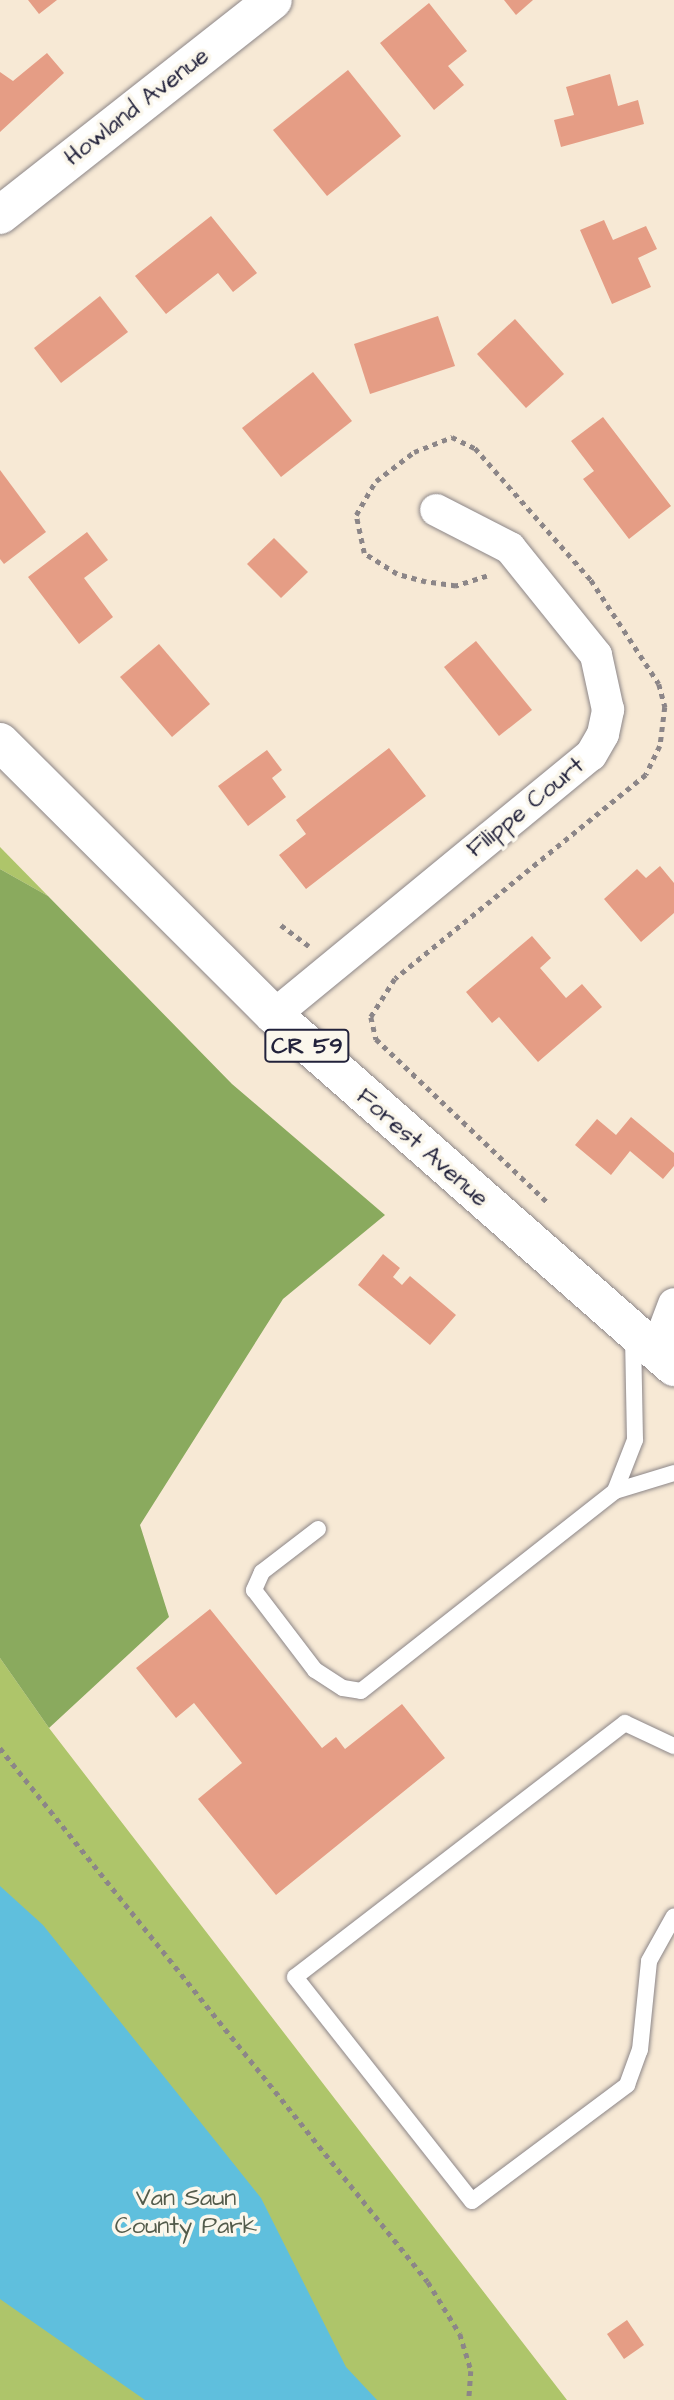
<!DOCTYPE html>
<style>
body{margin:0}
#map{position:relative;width:674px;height:2400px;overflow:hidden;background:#f7e9d5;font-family:"Architects Daughter",sans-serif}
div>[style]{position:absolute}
.green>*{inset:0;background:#aec56a}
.forest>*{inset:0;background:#8aaa5e}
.water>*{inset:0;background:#5fbfdd}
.building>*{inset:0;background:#e59d85}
.path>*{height:4.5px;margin-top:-2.25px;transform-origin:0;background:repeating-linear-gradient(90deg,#8c8688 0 5px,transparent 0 10px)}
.roads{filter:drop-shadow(0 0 2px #8c8688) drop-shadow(0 0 2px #8c8688)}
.lane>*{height:16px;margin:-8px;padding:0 8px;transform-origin:8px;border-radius:8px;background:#fff}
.street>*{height:32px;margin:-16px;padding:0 16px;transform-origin:16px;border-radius:16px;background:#fff}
.secondary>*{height:38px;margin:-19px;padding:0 19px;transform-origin:19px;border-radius:19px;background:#fff}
.primary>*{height:38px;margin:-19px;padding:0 19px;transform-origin:19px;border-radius:19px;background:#fff}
span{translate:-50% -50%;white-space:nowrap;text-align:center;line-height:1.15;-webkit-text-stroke:7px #fbf7ec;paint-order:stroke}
.shield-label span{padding:2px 5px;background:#fbf7ec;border:2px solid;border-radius:5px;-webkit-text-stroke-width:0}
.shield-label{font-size:23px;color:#22223b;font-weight:700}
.street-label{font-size:24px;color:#22223b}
.park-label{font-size:24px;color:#535b4b}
</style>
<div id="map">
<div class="green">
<i style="clip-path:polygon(0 847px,48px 896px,0 869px)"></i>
<i style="clip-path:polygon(0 1658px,49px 1728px,567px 2400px,0 2400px)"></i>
</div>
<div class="forest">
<i style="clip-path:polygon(0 869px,48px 896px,232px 1084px,385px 1215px,283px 1299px,140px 1525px,169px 1617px,49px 1728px,0 1658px)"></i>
</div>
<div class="water">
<i style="clip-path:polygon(0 1886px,43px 1925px,261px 2198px,346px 2367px,377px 2400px,145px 2400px,0 2299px)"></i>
</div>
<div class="building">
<i style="clip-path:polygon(28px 0,57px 0,39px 14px)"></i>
<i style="clip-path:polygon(504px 0,533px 0,516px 15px)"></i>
<i style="clip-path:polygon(429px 3px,467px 51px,448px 66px,464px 85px,434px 110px,380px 43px)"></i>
<i style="clip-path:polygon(47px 53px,64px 73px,0 132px,0 72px,13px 81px)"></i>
<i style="clip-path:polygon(348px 70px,401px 136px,327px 196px,273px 130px)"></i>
<i style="clip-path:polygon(610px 74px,618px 106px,638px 100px,644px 124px,561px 147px,554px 120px,574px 115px,566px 87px)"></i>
<i style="clip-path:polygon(211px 216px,257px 273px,233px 292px,218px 273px,166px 314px,135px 276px)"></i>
<i style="clip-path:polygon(604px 220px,613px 240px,646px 226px,657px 249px,638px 258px,651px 287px,612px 304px,580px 230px)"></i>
<i style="clip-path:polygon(100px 296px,128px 332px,61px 383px,34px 348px)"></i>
<i style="clip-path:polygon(438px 316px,455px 366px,370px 394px,354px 344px)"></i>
<i style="clip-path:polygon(515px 319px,564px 374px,526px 408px,477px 354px)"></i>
<i style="clip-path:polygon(313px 372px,352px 421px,281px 477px,242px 428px)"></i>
<i style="clip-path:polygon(603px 417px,671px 506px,629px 539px,583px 479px,594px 471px,571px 441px)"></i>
<i style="clip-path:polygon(0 470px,46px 532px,4px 564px,0 559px)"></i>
<i style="clip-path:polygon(87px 532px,108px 560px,84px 578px,113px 617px,79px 644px,28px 577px)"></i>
<i style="clip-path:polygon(274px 538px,308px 572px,281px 598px,247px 564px)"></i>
<i style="clip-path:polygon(476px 641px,532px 710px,499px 736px,444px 667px)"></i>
<i style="clip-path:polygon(159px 644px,210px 704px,172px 737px,120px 677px)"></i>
<i style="clip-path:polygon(389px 748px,426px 796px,306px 889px,279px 855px,306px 834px,296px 820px)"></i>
<i style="clip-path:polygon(267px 750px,282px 770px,272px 778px,286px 797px,248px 826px,218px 786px)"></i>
<i style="clip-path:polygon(660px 866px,674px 883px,674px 913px,641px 942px,604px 899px,637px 869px,646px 878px)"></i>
<i style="clip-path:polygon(532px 936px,551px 958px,540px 968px,566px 998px,582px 984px,602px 1007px,538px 1062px,499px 1017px,492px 1023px,466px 992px)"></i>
<i style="clip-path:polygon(631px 1117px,674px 1153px,674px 1166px,663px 1179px,630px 1151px,611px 1175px,575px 1145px,597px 1119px,616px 1135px)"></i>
<i style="clip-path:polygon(383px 1254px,400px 1268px,393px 1277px,402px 1285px,410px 1276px,456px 1315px,430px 1345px,358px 1285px)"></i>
<i style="clip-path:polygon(210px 1609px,322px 1748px,336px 1737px,345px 1749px,402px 1704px,445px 1758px,276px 1895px,198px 1799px,242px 1763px,194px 1703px,176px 1718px,136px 1668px)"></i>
<i style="clip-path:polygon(627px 2320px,644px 2345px,624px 2359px,607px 2334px)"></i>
</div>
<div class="path">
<i style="left:487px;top:576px;width:33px;rotate:162deg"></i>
<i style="left:456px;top:586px;width:30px;rotate:-172deg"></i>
<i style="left:426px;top:582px;width:30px;rotate:-165deg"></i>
<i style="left:397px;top:574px;width:39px;rotate:-148deg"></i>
<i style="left:364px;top:553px;width:39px;rotate:-102deg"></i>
<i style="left:356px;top:515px;width:39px;rotate:-60deg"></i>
<i style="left:376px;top:481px;width:48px;rotate:-37.3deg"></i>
<i style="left:414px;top:452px;width:41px;rotate:-21.5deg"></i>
<i style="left:452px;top:437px;width:25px;rotate:26deg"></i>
<i style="left:475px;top:448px;width:176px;rotate:48.7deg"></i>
<i style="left:591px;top:580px;width:124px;rotate:56.8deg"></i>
<i style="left:659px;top:684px;width:24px;rotate:75deg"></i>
<i style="left:665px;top:707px;width:39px;rotate:97deg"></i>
<i style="left:660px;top:746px;width:32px;rotate:116deg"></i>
<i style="left:646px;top:775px;width:323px;rotate:140.9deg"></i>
<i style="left:395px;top:979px;width:45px;rotate:122.3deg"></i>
<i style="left:371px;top:1017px;width:23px;rotate:77deg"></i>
<i style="left:376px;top:1039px;width:239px;rotate:43.6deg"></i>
<i style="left:281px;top:925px;width:35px;rotate:37deg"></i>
<i style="left:0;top:1748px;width:684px;rotate:51.29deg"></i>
<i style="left:428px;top:2282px;width:61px;rotate:58.4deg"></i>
<i style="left:460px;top:2334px;width:39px;rotate:73deg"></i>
<i style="left:471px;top:2371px;width:29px;rotate:94deg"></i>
</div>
<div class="roads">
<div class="lane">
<i style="left:615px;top:1491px;width:55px;rotate:-68.6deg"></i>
<i style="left:635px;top:1440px;width:100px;rotate:-91.1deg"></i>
<i style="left:318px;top:1529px;width:71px;rotate:142.5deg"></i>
<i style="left:262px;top:1572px;width:20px;rotate:114deg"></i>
<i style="left:254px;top:1590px;width:101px;rotate:52.7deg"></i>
<i style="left:315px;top:1670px;width:33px;rotate:33deg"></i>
<i style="left:343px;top:1688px;width:18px;rotate:9deg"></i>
<i style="left:361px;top:1691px;width:323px;rotate:-38.2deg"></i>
<i style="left:615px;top:1491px;width:62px;rotate:-17deg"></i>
<i style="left:674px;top:1746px;width:54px;rotate:-154.9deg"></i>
<i style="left:625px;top:1723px;width:416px;rotate:142.4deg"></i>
<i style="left:295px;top:1977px;width:285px;rotate:51.7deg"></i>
<i style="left:472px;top:2201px;width:194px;rotate:-36.8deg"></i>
<i style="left:627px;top:2085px;width:37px;rotate:-70deg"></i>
<i style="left:640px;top:2050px;width:89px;rotate:-84.2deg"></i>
<i style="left:649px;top:1961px;width:51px;rotate:-60.9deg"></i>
</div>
<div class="street">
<i style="left:274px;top:1015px;width:410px;rotate:-39.4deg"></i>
<i style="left:591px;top:755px;width:24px;rotate:-60deg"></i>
<i style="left:603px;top:734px;width:25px;rotate:-78deg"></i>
<i style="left:608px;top:710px;width:56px;rotate:-102.3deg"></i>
<i style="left:596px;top:655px;width:137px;rotate:-128.8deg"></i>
<i style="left:510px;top:548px;width:83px;rotate:-152.8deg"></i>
<i style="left:656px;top:1352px;width:51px;rotate:-69.4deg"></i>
</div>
<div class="secondary">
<i style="left:0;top:215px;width:347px;rotate:-38.2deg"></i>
</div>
<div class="primary">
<i style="left:0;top:742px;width:387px;rotate:44.9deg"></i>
<i style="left:274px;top:1015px;width:533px;rotate:41.35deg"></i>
</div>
</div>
<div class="shield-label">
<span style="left:307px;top:1046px">CR 59</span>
</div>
<div class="street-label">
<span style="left:137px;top:107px;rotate:-38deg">Howland Avenue</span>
<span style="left:526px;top:808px;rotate:-39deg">Filippe Court</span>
<span style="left:422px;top:1148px;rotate:41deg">Forest Avenue</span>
</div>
<div class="park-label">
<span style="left:186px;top:2213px">Van Saun<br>County Park</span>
</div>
</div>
